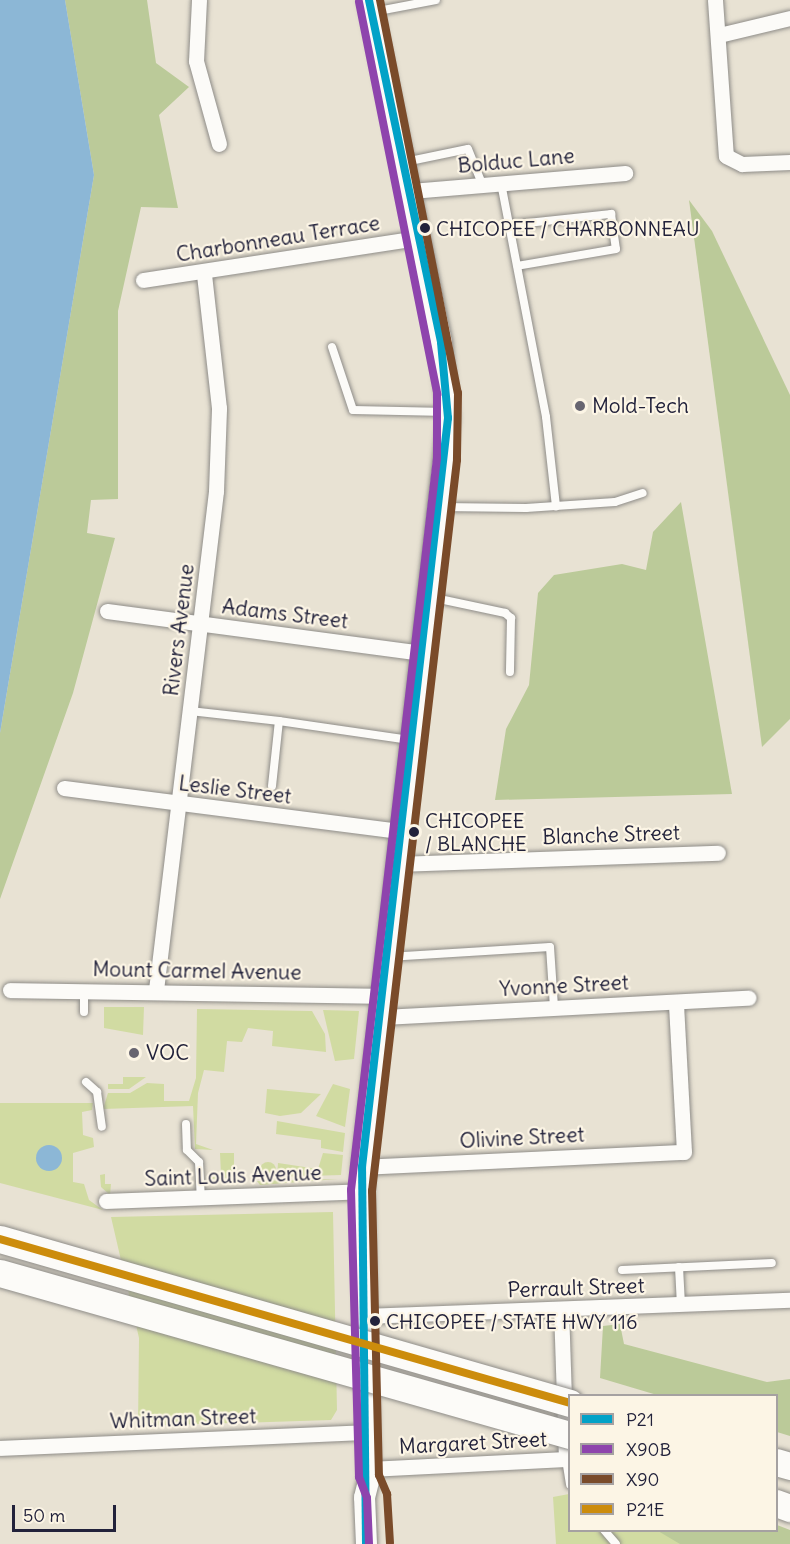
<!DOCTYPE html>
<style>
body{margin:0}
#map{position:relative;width:790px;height:1544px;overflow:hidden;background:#e8e2d3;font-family:Delius,sans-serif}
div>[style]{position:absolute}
.green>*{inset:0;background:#d1dba2}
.round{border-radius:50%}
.forest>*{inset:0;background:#bbca99}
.water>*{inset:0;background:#8cb7d6}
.roads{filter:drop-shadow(0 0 2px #8e8c88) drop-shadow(0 0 2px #8e8c88)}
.lane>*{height:8px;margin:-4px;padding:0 4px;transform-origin:4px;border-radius:4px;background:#fcfbf8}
.street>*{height:15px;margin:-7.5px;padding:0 7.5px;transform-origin:7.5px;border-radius:7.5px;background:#fcfbf8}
.secondary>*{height:21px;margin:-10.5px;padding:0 10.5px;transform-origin:10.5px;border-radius:10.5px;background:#fcfbf8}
.highway>*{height:27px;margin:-13.5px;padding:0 13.5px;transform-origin:13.5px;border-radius:13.5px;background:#fcfbf8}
.bridges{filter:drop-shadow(0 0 2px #8e8c88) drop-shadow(0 0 2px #8e8c88)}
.highway-bridge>*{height:27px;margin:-13.5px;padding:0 13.5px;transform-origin:13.5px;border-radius:13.5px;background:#fcfbf8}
.bus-1>*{height:8px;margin:-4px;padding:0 4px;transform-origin:4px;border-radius:4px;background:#02a2c7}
.bus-2>*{height:8px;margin:-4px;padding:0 4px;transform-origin:4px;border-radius:4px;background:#8e44ad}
.bus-3>*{height:8px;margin:-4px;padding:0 4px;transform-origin:4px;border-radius:4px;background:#7a4b2a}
.bus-4>*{height:8px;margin:-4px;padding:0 4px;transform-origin:4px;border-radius:4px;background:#cc8c0c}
.dots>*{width:16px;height:16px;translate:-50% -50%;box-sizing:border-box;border:3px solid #fcf5e5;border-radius:50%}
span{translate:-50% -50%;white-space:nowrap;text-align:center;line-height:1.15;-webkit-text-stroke:4.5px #fcf5e5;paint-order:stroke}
.bus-label{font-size:20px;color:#22223b}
.left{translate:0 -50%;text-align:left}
.street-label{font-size:21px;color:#22223b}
.poi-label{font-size:21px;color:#22223b}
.legend{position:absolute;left:568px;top:1394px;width:210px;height:138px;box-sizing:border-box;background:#fcf5e5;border:2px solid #a5a1a1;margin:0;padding:8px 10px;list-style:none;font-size:18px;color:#22223b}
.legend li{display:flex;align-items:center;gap:12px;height:30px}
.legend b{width:30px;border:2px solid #a5a1a1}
.scale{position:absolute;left:12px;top:1505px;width:104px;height:27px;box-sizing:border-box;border:3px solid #22223b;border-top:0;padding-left:8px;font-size:18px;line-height:21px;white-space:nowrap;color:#22223b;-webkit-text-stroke:4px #fcf5e5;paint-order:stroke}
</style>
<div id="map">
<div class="green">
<i style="clip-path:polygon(104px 1007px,144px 1007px,143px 1035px,104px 1028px)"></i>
<i style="clip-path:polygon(197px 1009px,312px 1011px,325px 1034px,326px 1052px,272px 1046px,273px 1031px,248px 1028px,242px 1042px,227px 1041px,224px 1072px,204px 1070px,198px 1093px,196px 1144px,213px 1150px,195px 1149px,193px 1106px,103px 1109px,108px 1093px,130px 1093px,147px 1083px,164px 1084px,164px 1101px,189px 1101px,196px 1078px)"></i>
<i style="clip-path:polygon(323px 1010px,359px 1011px,354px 1059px,335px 1061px)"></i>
<i style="clip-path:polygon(123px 1077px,146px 1077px,129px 1089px,108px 1089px,108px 1084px,123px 1084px)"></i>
<i style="clip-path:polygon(333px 1084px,350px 1089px,345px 1127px,316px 1116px)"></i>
<i style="clip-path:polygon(267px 1089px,321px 1094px,301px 1113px,280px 1116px,265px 1113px)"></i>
<i style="clip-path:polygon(0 1103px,93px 1103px,92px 1110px,82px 1112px,83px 1135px,93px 1138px,94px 1147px,73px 1153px,73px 1182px,84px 1184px,89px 1200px,103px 1210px,0 1183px)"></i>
<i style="clip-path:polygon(277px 1121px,345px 1133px,343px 1152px,321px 1148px,321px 1140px,276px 1134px)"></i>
<i style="clip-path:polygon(220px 1153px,234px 1153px,234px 1178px,208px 1179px,221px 1174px)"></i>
<i style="clip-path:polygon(323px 1153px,343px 1155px,341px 1175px,277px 1177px,278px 1163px,318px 1169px)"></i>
<i class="round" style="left:260px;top:1162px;width:16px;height:16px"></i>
<i style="clip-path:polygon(105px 1174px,105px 1184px,111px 1184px,110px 1195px,101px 1187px,100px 1175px)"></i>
<i style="clip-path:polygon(338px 1179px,260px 1185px,257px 1181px)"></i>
<i style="clip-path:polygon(333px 1212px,337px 1410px,331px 1420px,138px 1426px,139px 1338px,111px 1217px)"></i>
<i style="clip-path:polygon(569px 1494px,570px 1530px,677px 1531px,705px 1544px,556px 1544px,553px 1497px)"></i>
</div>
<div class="forest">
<i style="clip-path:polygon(65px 0,147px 0,156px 63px,189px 87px,159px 115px,178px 208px,141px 207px,118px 311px,118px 499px,91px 500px,87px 533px,115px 538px,73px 693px,0 899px,0 733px,94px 175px)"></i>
<i style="clip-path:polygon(689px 200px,712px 231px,790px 395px,790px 719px,762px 747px)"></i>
<i style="clip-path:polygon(681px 502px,732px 794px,495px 800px,506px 729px,529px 685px,538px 593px,554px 575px,622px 564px,646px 570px,653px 532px)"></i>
<i style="clip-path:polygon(620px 1324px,624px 1344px,767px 1382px,790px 1379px,790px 1436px,777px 1432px,776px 1396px,657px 1395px,600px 1378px,603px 1326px)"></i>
<i style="clip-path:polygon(777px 1525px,790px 1530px,790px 1544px,680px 1544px,658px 1531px,776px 1530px)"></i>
</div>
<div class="water">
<i style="clip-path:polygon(0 0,65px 0,94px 175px,0 733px)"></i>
<i class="round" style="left:36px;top:1145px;width:26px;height:26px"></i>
</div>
<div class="roads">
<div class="lane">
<i style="left:373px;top:12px;width:64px;rotate:-10.8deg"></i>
<i style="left:405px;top:162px;width:64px;rotate:-11.7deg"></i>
<i style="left:468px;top:149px;width:38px;rotate:68deg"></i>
<i style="left:501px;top:183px;width:238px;rotate:79.1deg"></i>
<i style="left:546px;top:417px;width:90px;rotate:83.6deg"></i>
<i style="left:509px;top:225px;width:103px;rotate:-6.2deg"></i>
<i style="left:611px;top:214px;width:35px;rotate:82deg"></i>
<i style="left:616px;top:249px;width:100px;rotate:170.3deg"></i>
<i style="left:332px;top:347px;width:66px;rotate:71.6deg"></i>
<i style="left:353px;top:410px;width:94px;rotate:1.2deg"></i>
<i style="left:440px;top:507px;width:86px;rotate:0.7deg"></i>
<i style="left:526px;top:508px;width:89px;rotate:-3.9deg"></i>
<i style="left:615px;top:502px;width:29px;rotate:-18deg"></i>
<i style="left:430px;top:597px;width:77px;rotate:12deg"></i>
<i style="left:505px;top:613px;width:8px;rotate:40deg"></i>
<i style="left:511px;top:618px;width:54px;rotate:91.1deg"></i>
<i style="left:190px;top:711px;width:90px;rotate:6.4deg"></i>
<i style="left:272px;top:786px;width:65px;rotate:-83.9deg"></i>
<i style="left:279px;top:721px;width:132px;rotate:8.3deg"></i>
<i style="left:388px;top:957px;width:162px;rotate:-3.5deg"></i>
<i style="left:550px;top:947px;width:60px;rotate:86.2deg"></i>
<i style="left:84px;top:990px;width:22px;rotate:90deg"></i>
<i style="left:86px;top:1082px;width:15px;rotate:42deg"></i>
<i style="left:97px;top:1092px;width:35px;rotate:82deg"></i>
<i style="left:186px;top:1124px;width:26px;rotate:88deg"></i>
<i style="left:187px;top:1150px;width:17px;rotate:45deg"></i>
<i style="left:199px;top:1162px;width:35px;rotate:87deg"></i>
<i style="left:679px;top:1267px;width:38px;rotate:87deg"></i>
<i style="left:622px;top:1270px;width:150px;rotate:-2.7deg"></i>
<i style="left:566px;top:1459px;width:26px;rotate:81deg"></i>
<i style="left:604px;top:1530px;width:18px;rotate:49deg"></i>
</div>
<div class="street">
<i style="left:199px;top:0;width:61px;rotate:92.8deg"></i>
<i style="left:196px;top:61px;width:86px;rotate:74.5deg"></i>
<i style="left:715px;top:0;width:156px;rotate:86deg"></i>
<i style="left:726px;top:156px;width:18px;rotate:27deg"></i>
<i style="left:742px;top:164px;width:48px;rotate:-2.4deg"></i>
<i style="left:719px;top:35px;width:73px;rotate:-13.5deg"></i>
<i style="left:411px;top:191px;width:215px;rotate:-4.8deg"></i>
<i style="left:143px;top:280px;width:279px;rotate:-8.7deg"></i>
<i style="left:107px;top:611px;width:318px;rotate:7.6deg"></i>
<i style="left:64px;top:788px;width:340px;rotate:7.3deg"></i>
<i style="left:397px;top:864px;width:321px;rotate:-2deg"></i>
<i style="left:10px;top:990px;width:373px;rotate:0.9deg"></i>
<i style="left:156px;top:990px;width:503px;rotate:-83.14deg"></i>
<i style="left:216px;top:491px;width:83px;rotate:-87.9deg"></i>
<i style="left:219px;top:408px;width:135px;rotate:-96.4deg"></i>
<i style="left:381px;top:1017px;width:368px;rotate:-3deg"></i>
<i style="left:362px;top:1167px;width:322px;rotate:-2.7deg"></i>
<i style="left:684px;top:1152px;width:150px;rotate:-93.1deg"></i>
<i style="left:106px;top:1201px;width:255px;rotate:-2.2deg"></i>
<i style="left:364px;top:1316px;width:426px;rotate:-2.2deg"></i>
<i style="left:0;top:1448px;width:368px;rotate:-2.5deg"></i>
<i style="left:369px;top:1469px;width:197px;rotate:-2.9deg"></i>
<i style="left:566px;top:1459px;width:150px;rotate:-91.9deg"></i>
</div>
<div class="secondary">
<i style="left:366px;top:1544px;width:47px;rotate:-92.4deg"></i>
<i style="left:364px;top:1497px;width:21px;rotate:-76deg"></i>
<i style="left:369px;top:1477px;width:310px;rotate:-91.3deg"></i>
<i style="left:362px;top:1167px;width:754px;rotate:-83.45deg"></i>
<i style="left:448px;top:418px;width:76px;rotate:-95.3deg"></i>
<i style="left:441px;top:342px;width:349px;rotate:-101.9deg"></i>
</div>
<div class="highway">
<i style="left:776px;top:1462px;width:15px;rotate:16deg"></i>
<i style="left:776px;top:1503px;width:15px;rotate:20deg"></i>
</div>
</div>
<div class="bridges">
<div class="highway-bridge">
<i style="left:0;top:1239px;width:593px;rotate:16.05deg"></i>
<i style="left:0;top:1273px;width:593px;rotate:15.87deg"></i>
</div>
</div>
<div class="bus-1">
<i style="left:366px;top:1544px;width:377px;rotate:-90.6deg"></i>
<i style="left:362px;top:1167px;width:754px;rotate:-83.45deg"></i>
<i style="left:448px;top:418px;width:76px;rotate:-95.3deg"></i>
<i style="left:441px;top:342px;width:349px;rotate:-101.9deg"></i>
</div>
<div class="bus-2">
<i style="left:359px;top:2px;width:400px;rotate:78.7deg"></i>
<i style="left:437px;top:394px;width:64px;rotate:90deg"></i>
<i style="left:437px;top:458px;width:737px;rotate:96.7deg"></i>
<i style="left:351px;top:1190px;width:287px;rotate:88.4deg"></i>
<i style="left:359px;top:1477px;width:22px;rotate:69deg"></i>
<i style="left:367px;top:1498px;width:46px;rotate:87.5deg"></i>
</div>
<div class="bus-3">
<i style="left:380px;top:0;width:401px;rotate:78.8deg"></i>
<i style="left:458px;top:393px;width:67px;rotate:90.9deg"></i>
<i style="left:457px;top:460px;width:736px;rotate:96.63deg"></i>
<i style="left:372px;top:1191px;width:284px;rotate:88.6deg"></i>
<i style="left:379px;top:1475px;width:21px;rotate:67deg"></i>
<i style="left:387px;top:1494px;width:49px;rotate:86.5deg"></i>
</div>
<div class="bus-4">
<i style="left:0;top:1239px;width:593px;rotate:16.05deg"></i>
</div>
<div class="dots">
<i style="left:425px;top:228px;background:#22223b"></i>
<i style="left:580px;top:406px;background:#676570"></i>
<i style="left:414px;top:832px;background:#22223b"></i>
<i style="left:134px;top:1053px;background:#676570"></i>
<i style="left:375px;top:1321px;background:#22223b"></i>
</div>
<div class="bus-label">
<span class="left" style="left:436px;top:228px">CHICOPEE / CHARBONNEAU</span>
<span class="left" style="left:425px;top:832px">CHICOPEE<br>/ BLANCHE</span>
<span class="left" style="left:386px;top:1321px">CHICOPEE / STATE HWY 116</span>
</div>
<div class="street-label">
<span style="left:516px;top:161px;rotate:-5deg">Bolduc Lane</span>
<span style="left:278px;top:239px;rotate:-9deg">Charbonneau Terrace</span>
<span style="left:285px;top:614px;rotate:7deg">Adams Street</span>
<span style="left:179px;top:630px;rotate:-83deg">Rivers Avenue</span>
<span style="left:235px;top:790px;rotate:7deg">Leslie Street</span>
<span style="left:611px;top:835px;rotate:-2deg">Blanche Street</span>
<span style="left:197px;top:971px;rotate:1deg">Mount Carmel Avenue</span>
<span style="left:564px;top:986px;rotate:-3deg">Yvonne Street</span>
<span style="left:522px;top:1138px;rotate:-3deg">Olivine Street</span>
<span style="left:233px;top:1176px;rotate:-2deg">Saint Louis Avenue</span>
<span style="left:576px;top:1288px;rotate:-2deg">Perrault Street</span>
<span style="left:183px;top:1419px;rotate:-2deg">Whitman Street</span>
<span style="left:473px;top:1443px;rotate:-3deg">Margaret Street</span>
</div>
<div class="poi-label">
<span class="left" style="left:592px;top:406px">Mold-Tech</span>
<span class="left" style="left:146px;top:1053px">VOC</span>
</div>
<ul class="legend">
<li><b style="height:8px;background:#02a2c7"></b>P21</li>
<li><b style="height:8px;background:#8e44ad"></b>X90B</li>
<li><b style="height:8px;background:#7a4b2a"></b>X90</li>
<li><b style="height:8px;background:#cc8c0c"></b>P21E</li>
</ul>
<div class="scale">50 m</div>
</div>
